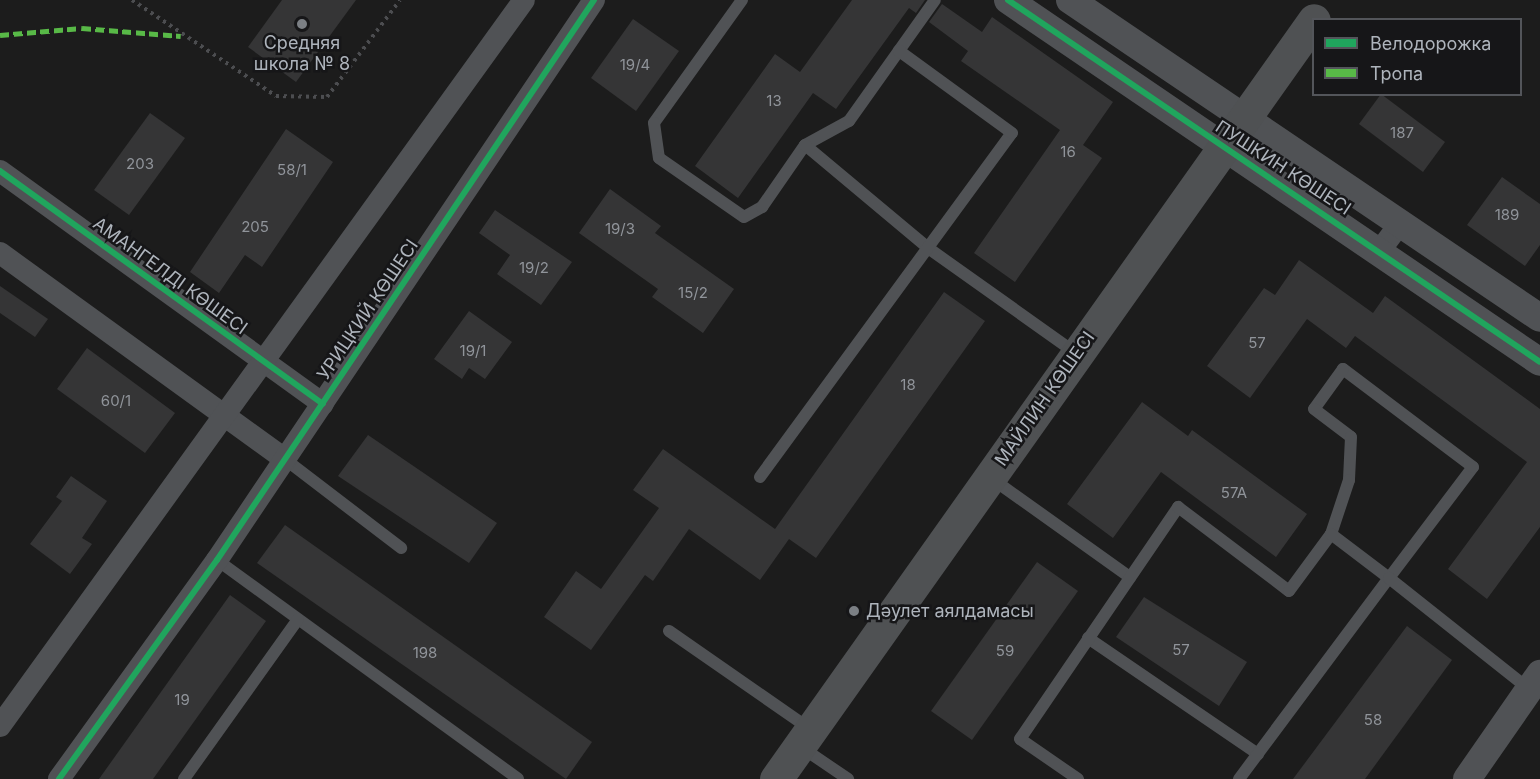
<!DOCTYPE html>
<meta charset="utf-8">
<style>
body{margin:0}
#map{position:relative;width:1540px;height:779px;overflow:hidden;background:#1c1c1c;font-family:Inter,sans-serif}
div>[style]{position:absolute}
.building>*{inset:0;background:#353536}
.path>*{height:4px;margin-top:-2px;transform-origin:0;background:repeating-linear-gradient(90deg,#4c4d50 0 3px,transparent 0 7.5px)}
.service>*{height:12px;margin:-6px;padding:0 6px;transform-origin:6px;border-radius:6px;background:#505255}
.minor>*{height:22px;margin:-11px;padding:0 11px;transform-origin:11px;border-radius:11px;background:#505255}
.tertiary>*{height:28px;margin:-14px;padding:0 14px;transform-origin:14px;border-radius:14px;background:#505255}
.secondary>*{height:33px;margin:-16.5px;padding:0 16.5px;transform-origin:16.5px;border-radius:16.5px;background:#4f5153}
.quiet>*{height:4.5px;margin-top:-2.25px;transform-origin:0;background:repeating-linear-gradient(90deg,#58b947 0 9px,transparent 0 13.5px)}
.cycleway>*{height:6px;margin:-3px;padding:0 3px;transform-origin:3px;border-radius:3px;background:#20a55d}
.dots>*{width:16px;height:16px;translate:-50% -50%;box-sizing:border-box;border:3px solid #161618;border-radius:50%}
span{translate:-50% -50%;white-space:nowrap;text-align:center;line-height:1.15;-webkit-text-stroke:5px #161618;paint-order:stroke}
.number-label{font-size:15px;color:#90949a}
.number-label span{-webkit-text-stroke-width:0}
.poi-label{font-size:18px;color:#aeb4bc}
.left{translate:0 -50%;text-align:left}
.street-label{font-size:18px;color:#aeb4bc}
.legend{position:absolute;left:1312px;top:18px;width:210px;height:78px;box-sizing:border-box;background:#161618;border:2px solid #53555a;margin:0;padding:8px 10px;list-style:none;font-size:18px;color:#aeb4bc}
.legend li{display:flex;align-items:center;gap:12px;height:30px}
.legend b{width:30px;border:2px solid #53555a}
</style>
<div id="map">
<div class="building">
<i style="clip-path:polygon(282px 0,356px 0,296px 82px,248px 47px)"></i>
<i style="clip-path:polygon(852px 0,925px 0,916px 13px,909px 8px,836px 109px,813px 93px,738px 198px,695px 166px,775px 54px,800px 72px)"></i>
<i style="clip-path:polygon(942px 4px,982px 32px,992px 17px,1113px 102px,1083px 145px,1102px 158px,1015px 282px,974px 253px,1060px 130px,961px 61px,968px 51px,929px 22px)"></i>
<i style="clip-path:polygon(633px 19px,679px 51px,636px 111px,591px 78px)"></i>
<i style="clip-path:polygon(1381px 94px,1445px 142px,1423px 172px,1359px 124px)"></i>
<i style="clip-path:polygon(150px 113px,185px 138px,129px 215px,94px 190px)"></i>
<i style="clip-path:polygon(286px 129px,333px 162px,262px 267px,245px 255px,219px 293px,190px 272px)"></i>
<i style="clip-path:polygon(1502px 177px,1540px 204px,1540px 245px,1525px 266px,1467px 225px)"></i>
<i style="clip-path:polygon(610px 189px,661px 226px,655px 233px,734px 289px,703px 333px,652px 297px,658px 289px,579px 233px)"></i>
<i style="clip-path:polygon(495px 210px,572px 262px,541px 305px,497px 274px,510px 255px,479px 233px)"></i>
<i style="clip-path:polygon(1299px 260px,1373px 313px,1385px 296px,1540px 409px,1540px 527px,1487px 599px,1448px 569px,1527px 462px,1355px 336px,1346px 348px,1307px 319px,1250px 398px,1207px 366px,1264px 288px,1275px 295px)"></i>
<i style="clip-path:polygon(0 286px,48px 319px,35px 337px,0 313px)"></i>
<i style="clip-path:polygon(944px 292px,985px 321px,816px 558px,789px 539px,760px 580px,689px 529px,653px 581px,645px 575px,591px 650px,544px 617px,576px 571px,601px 589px,659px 508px,633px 490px,663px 449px,775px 529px)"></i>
<i style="clip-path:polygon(469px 311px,512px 342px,485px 379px,469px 368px,462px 379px,434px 359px)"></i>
<i style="clip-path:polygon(87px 348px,175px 413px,145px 453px,57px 389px)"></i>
<i style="clip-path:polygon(1142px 402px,1188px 436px,1192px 430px,1307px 514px,1276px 557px,1161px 472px,1113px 538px,1067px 504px)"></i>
<i style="clip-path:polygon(368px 435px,497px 523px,469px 563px,338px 476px)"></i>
<i style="clip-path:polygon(71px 476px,107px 501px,82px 538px,92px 544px,70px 574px,30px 544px,62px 501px,56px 497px)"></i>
<i style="clip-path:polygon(285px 525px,592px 742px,566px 779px,257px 563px)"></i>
<i style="clip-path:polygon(1037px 562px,1078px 591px,972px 740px,931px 711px)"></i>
<i style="clip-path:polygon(230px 595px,266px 621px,153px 779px,99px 779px)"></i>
<i style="clip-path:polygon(1144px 597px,1247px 662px,1219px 706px,1116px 637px)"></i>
<i style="clip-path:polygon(1407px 626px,1452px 660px,1365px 779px,1293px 779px)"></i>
</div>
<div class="path">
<i style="left:132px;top:0;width:173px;rotate:33.7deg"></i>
<i style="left:276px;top:96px;width:51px;rotate:1.1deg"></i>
<i style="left:327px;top:97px;width:121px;rotate:-53deg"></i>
</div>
<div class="service">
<i style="left:742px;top:0;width:151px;rotate:125.6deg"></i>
<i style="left:654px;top:123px;width:35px;rotate:82deg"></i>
<i style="left:659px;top:158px;width:103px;rotate:34.8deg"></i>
<i style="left:744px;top:217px;width:21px;rotate:-29deg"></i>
<i style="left:762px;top:207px;width:75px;rotate:-55.3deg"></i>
<i style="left:805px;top:145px;width:50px;rotate:-28.6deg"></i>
<i style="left:849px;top:121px;width:148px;rotate:-54.6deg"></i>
<i style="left:805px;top:145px;width:160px;rotate:39.9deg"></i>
<i style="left:928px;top:248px;width:181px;rotate:35.4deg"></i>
<i style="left:286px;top:460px;width:145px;rotate:37.4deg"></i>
<i style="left:760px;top:477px;width:426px;rotate:-53.8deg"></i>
<i style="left:1012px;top:133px;width:140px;rotate:-144deg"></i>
<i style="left:991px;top:478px;width:171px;rotate:35.5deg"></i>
<i style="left:217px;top:560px;width:372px;rotate:36deg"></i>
<i style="left:669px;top:631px;width:172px;rotate:34.8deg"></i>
<i style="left:1088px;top:638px;width:206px;rotate:34.3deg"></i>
<i style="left:801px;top:747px;width:57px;rotate:34.2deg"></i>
<i style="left:184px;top:779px;width:196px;rotate:-54.5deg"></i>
<i style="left:1078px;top:779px;width:70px;rotate:-145.4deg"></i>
<i style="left:1020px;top:739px;width:281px;rotate:-55.7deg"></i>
<i style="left:1178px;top:507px;width:139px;rotate:37.1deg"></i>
<i style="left:1289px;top:591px;width:71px;rotate:-53.6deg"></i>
<i style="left:1239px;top:779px;width:251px;rotate:-53.3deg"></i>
<i style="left:1389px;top:578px;width:139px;rotate:-52.9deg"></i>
<i style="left:1473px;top:467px;width:163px;rotate:-143deg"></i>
<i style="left:1343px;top:369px;width:49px;rotate:125.9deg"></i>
<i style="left:1314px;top:409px;width:46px;rotate:37.1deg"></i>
<i style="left:1351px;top:437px;width:43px;rotate:92.7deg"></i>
<i style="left:1349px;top:480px;width:57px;rotate:108.4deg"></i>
<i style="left:1331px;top:534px;width:73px;rotate:37.2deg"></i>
<i style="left:1389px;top:578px;width:179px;rotate:38.4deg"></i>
</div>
<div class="minor">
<i style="left:0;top:171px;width:398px;rotate:35.8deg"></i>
<i style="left:1381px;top:249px;width:31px;rotate:-53deg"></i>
<i style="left:0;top:253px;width:353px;rotate:35.9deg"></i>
<i style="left:0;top:726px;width:895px;rotate:-54.18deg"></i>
<i style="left:59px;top:779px;width:270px;rotate:-54.2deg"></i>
<i style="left:217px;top:560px;width:675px;rotate:-56.05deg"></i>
</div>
<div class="tertiary">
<i style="left:1008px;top:0;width:643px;rotate:34.23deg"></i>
<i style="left:1070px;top:0;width:567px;rotate:34.08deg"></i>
<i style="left:1467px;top:779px;width:128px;rotate:-55.2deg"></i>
</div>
<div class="secondary">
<i style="left:776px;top:779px;width:930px;rotate:-54.67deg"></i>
</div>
<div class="quiet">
<i style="left:0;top:35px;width:82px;rotate:-4.9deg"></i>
<i style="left:82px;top:28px;width:99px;rotate:4.6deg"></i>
</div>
<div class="cycleway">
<i style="left:1008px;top:0;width:643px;rotate:34.23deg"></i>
<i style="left:0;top:171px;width:398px;rotate:35.8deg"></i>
<i style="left:59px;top:779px;width:270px;rotate:-54.2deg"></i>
<i style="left:217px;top:560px;width:675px;rotate:-56.05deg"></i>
</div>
<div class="dots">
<i style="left:302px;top:24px;background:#7b7f84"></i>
<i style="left:854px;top:611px;background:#7b7f84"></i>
</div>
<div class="number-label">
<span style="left:635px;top:65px">19/4</span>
<span style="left:774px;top:101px">13</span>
<span style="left:1402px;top:133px">187</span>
<span style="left:1068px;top:152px">16</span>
<span style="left:140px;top:164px">203</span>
<span style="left:292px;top:170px">58/1</span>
<span style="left:1507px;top:215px">189</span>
<span style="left:255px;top:227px">205</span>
<span style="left:620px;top:229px">19/3</span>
<span style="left:534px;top:268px">19/2</span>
<span style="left:693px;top:293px">15/2</span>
<span style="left:1257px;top:343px">57</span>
<span style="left:473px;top:351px">19/1</span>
<span style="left:908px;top:385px">18</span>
<span style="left:116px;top:401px">60/1</span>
<span style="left:1234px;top:493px">57А</span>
<span style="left:1181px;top:650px">57</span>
<span style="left:1005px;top:651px">59</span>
<span style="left:425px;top:653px">198</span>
<span style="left:182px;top:700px">19</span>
<span style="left:1373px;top:720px">58</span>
</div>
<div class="poi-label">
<span style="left:302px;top:54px">Средняя<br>школа № 8</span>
<span class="left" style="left:866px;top:611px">Дәулет аялдамасы</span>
</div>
<div class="street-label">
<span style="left:1283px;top:168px;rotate:33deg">ПУШКИН КӨШЕСІ</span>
<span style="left:170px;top:276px;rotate:36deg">АМАНГЕЛДІ КӨШЕСІ</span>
<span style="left:368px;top:310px;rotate:-56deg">УРИЦКИЙ КӨШЕСІ</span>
<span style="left:1045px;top:399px;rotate:-55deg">МАЙЛИН КӨШЕСІ</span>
</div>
<ul class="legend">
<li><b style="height:8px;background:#20a55d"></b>Велодорожка</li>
<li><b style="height:8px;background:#58b947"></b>Тропа</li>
</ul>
</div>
